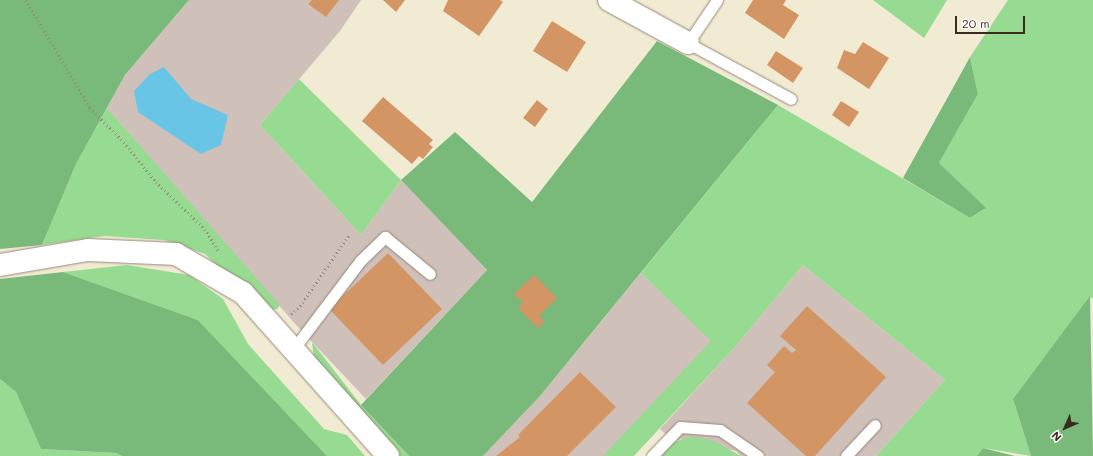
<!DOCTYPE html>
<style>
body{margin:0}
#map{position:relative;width:1093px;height:456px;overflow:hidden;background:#f1ebd4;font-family:Mali,sans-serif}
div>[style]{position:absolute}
.industrial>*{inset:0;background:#cfc0ba}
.green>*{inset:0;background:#97da91}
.forest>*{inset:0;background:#79ba7b}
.water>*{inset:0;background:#68c5e6}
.building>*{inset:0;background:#d49565}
.path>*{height:2.5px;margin-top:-1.25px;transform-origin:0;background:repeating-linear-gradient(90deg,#968a79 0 1px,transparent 0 4px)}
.roads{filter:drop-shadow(0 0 1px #968a79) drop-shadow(0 0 1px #968a79)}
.service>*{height:11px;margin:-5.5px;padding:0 5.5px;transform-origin:5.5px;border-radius:5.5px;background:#fff}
.minor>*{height:22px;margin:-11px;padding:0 11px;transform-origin:11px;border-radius:11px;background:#fff}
span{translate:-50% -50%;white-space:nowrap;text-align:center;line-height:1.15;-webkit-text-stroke:3px #fff;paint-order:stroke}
.north{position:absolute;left:1045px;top:408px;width:40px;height:40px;-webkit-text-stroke:3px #fff;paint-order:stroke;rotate:225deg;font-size:11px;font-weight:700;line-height:16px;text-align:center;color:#3b2a1e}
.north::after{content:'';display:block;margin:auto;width:14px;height:18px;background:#3b2a1e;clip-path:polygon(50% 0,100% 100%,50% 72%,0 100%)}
.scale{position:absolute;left:955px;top:16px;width:70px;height:18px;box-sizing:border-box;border:2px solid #3b2a1e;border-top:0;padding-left:5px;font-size:12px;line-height:14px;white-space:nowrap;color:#3b2a1e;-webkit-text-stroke:3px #fff;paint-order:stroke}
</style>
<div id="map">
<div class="industrial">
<i style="clip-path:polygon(189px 0,361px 0,340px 31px,260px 125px,361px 235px,401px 180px,487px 270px,366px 399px,297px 326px,107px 108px,125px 75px)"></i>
<i style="clip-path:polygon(803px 265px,945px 380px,876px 456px,741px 456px,736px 451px,681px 439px,674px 442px,660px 429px,734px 348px)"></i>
<i style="clip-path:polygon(641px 273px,712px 341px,605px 456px,483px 456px,540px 396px)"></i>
</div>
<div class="green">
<i style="clip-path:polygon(873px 0,947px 0,924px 38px)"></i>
<i style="clip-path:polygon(1008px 0,1093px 0,1093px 299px,1090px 297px,1013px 399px,1031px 456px,983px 448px,977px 456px,876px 456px,945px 380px,803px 265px,734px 348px,634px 456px,603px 456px,711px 341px,641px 273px,778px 105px,970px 218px,985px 209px,939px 163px,978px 94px,970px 57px)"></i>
<i style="clip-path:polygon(299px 79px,401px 180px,361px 235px,260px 125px)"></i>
<i style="clip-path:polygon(107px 108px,280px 305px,277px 309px,264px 310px,205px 254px,164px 240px,104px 236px,42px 245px,76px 164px)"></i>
<i style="clip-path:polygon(127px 265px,189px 275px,223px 299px,248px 344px,324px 429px,347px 435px,365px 456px,327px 456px,198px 320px,63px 272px)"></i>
<i style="clip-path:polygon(312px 342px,361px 405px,409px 456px,389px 456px,315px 368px)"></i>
<i style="clip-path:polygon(0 379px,16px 392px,41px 449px,118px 453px,122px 456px,0 456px)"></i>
<i style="clip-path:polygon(692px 436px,714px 441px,741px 456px,661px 456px,674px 442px)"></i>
</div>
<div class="forest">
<i style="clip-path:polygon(0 0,189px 0,125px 75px,76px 164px,42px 245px,0 249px)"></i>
<i style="clip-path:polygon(657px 41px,778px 105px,540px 396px,483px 456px,409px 456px,361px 405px,487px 270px,401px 180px,455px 132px,532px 202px)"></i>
<i style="clip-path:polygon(970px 57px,978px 94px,939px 163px,986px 208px,970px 218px,903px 178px)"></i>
<i style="clip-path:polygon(63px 272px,198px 320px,327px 456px,122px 456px,117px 453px,41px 449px,16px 392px,0 379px,0 279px)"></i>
<i style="clip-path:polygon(1090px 296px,1093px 456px,1031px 456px,1013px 399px)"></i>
<i style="clip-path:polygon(983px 448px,1015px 456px,977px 456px)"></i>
</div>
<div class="water">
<i style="clip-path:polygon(164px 67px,191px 99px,228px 115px,221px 145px,201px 154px,138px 112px,134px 91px,150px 74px)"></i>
</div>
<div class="building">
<i style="clip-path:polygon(312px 0,339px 0,326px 17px,308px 4px)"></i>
<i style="clip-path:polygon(383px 0,405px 0,396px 12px)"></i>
<i style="clip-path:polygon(448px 0,500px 0,503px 2px,479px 36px,443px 11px)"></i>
<i style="clip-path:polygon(753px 0,786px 0,783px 5px,799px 15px,784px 39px,745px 13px)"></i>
<i style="clip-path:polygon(552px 21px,586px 42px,567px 72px,533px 51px)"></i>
<i style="clip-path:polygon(863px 42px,889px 58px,869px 89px,837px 68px,844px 50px,855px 54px)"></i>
<i style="clip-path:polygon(776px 51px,803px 68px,793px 83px,767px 65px)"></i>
<i style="clip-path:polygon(383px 97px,433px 140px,429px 144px,433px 147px,423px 159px,419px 156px,412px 164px,362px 121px)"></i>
<i style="clip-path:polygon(537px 100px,548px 109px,535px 127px,523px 118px)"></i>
<i style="clip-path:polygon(841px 101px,859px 112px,849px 127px,832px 115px)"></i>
<i style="clip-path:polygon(388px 253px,442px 309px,383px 365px,329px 309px)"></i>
<i style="clip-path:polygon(534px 275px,557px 298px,539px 316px,545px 321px,538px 328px,518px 308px,523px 303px,514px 294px)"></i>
<i style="clip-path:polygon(807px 306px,886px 377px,815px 456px,806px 456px,747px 403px,775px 372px,767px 365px,784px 346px,792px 353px,796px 350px,780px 336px)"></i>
<i style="clip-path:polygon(580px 372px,616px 407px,567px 456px,496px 456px,520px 437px,518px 435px)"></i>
</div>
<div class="path">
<i style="left:26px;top:0;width:126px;rotate:59.3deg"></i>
<i style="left:90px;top:108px;width:48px;rotate:45deg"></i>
<i style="left:124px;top:142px;width:51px;rotate:51.3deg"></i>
<i style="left:156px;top:182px;width:68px;rotate:43.8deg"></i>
<i style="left:205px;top:229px;width:25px;rotate:58deg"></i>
<i style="left:291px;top:314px;width:12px;rotate:-42deg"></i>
<i style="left:300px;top:306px;width:86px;rotate:-55.4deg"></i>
</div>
<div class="roads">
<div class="service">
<i style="left:717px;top:0;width:52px;rotate:124deg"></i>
<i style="left:688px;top:43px;width:117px;rotate:28.5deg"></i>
<i style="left:292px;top:351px;width:113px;rotate:-52.9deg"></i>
<i style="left:360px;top:261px;width:35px;rotate:-44deg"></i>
<i style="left:385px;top:237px;width:58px;rotate:39.4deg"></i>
<i style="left:652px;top:456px;width:40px;rotate:-46deg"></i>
<i style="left:680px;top:427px;width:40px;rotate:4.3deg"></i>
<i style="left:720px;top:430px;width:46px;rotate:34.4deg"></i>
<i style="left:846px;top:456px;width:42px;rotate:-46.9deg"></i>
</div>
<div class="minor">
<i style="left:609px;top:0;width:90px;rotate:28.6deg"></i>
<i style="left:0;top:265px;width:89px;rotate:-9.7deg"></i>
<i style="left:88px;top:250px;width:88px;rotate:2.6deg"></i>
<i style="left:176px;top:254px;width:78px;rotate:30.2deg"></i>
<i style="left:243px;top:293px;width:218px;rotate:48.3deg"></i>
</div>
</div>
<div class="north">N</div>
<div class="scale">20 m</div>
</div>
